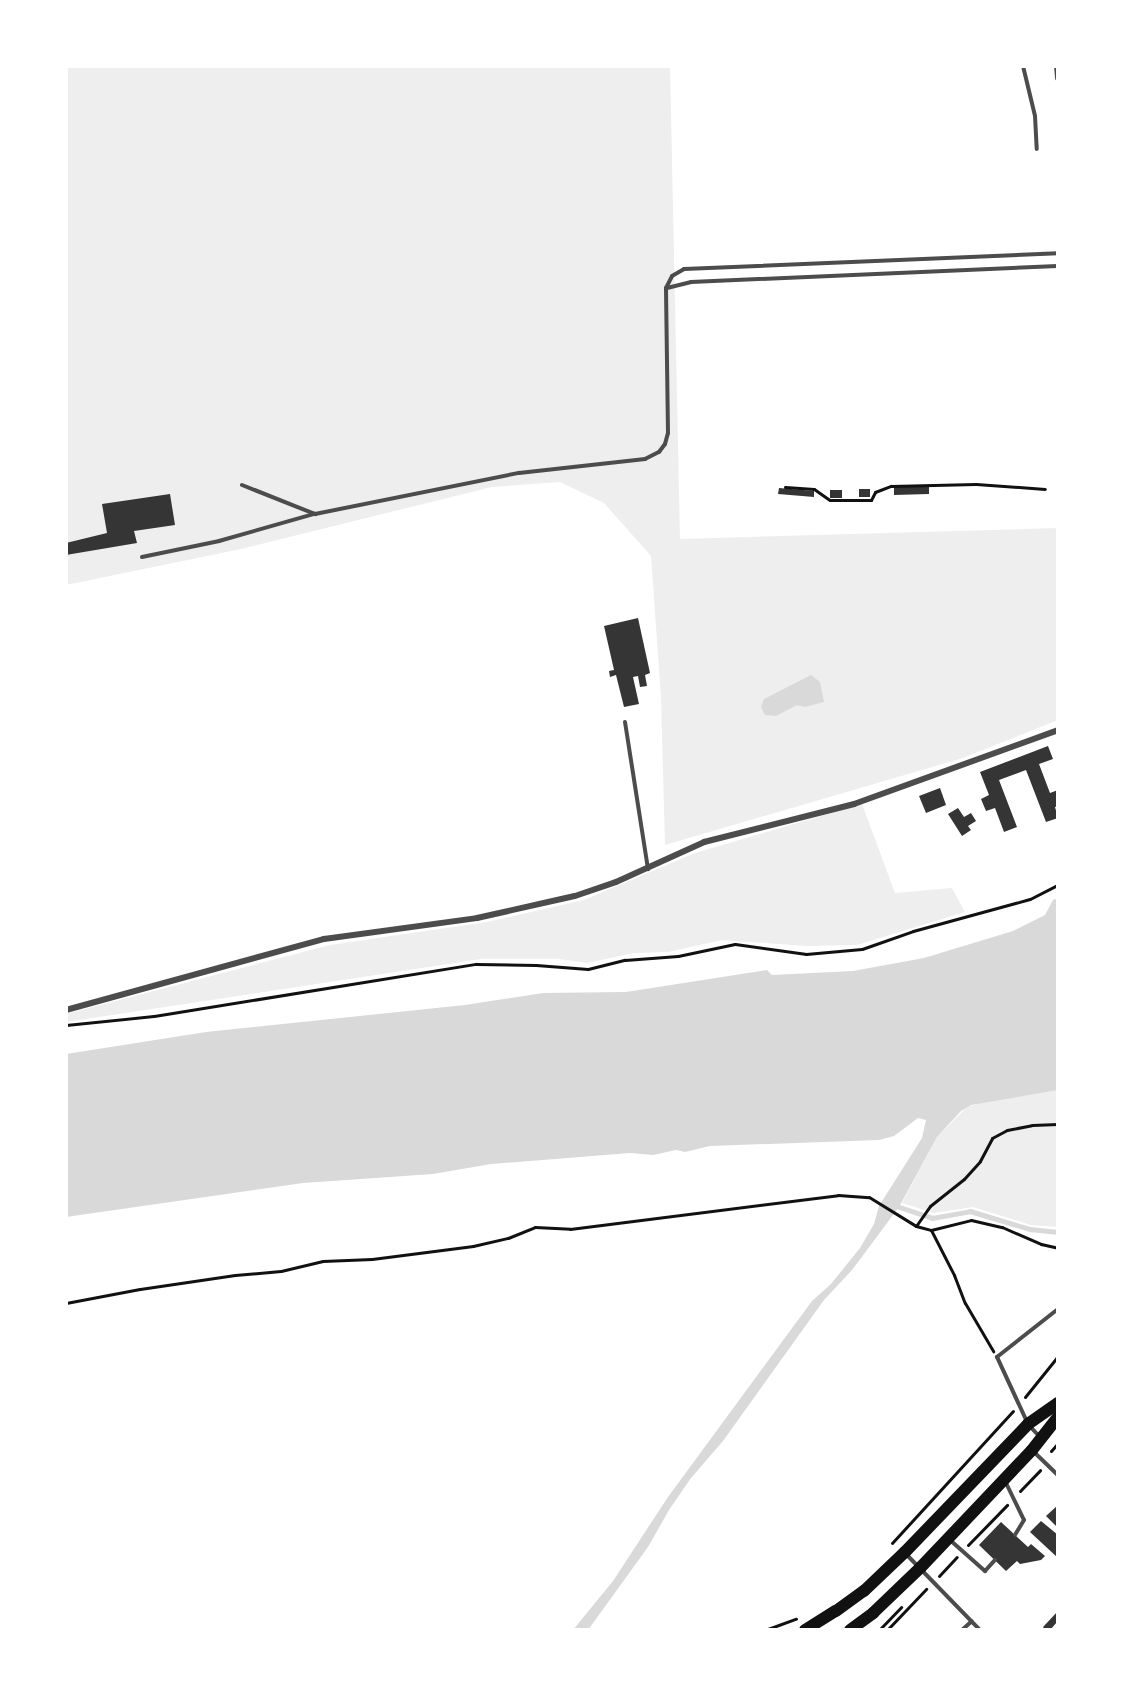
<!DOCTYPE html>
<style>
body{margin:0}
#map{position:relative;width:1124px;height:1696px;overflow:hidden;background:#fff;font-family:"Fira Sans",sans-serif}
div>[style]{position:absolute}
.green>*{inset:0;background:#eee}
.water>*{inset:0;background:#d9d9d9}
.stream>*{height:4.5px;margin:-2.25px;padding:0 2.25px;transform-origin:2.25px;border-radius:2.25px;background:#d9d9d9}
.building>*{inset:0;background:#353535}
.path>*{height:3px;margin:-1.5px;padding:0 1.5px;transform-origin:1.5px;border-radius:1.5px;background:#111}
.service>*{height:4px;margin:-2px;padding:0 2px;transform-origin:2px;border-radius:2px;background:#4c4c4c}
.minor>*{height:6px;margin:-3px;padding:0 3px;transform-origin:3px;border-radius:3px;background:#4c4c4c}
.primary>*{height:12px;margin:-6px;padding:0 6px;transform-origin:6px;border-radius:6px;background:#111}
span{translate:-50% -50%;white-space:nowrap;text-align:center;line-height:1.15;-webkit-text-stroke:4.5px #fff;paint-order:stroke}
.frame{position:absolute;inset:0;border:68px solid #fff;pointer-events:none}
</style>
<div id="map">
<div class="green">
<i style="clip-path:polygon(66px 66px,670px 66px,680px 539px,1058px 528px,1058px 720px,963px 758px,665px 845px,661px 698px,651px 556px,604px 503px,560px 482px,492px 487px,241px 549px,66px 585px)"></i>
<i style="clip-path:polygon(862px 804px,895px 893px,952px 888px,965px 912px,857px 945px,806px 946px,722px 940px,668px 952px,634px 953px,587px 963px,559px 959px,481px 959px,66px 1022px,66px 1014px,330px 945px,487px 922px,584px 900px,695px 853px)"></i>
<i style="clip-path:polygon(1058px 1090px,1058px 1227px,1031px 1225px,973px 1207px,934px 1213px,902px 1203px,937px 1137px,967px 1107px,983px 1102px)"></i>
</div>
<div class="water">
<i style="clip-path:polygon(811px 675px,820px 682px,824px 702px,805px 707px,797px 705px,776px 716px,765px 715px,761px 707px,764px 699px)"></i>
<i style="clip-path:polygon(1058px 898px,1058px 1090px,971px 1105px,961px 1111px,937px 1137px,899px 1207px,852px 1270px,824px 1300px,723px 1441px,691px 1478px,669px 1510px,648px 1547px,588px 1630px,573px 1630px,613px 1581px,668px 1497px,812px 1301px,831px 1284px,860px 1248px,874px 1224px,879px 1206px,922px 1138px,926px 1120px,918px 1118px,894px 1136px,879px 1140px,710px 1146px,685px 1152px,676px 1150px,653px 1155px,630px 1153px,491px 1164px,433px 1174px,303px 1183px,66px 1217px,66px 1054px,206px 1032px,465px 1005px,543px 993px,626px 992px,767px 970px,772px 975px,853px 971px,924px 958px,1013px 931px,1045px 915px,1053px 900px)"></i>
</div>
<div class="stream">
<i style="left:899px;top:1207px;width:35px;rotate:18deg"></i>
<i style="left:932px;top:1218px;width:39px;rotate:-10deg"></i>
<i style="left:970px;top:1211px;width:63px;rotate:16.7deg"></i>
<i style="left:1030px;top:1229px;width:28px;rotate:6deg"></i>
</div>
<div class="building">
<i style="clip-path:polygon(929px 486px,929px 494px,894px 495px,894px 487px)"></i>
<i style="clip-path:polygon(779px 488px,814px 491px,814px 497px,778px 494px)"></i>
<i style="clip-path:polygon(859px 489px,870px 489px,870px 497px,859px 497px)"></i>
<i style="clip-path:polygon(830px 490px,842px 490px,842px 498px,830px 498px)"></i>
<i style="clip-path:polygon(170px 494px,175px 525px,134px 531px,137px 543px,66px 555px,66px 543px,107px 533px,102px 504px)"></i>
<i style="clip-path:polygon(638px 618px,650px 673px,645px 675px,647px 686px,640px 687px,638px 676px,633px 677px,639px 704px,624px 707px,616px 675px,610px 677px,609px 671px,614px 670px,604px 626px)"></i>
<i style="clip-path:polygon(1048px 746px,1053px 759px,1039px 764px,1050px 793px,1058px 790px,1058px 806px,1055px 807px,1058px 818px,1046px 822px,1026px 770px,999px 780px,1017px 827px,1004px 832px,995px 808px,986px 811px,981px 799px,989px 795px,980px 772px)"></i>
<i style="clip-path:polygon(940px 788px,946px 805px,926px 813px,919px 796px)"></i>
<i style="clip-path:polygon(958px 808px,964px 817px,971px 813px,976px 821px,968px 826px,971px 830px,962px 836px,948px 814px)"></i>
<i style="clip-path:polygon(1058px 1505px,1058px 1528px,1046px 1516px)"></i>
<i style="clip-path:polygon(1041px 1521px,1058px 1535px,1058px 1558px,1030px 1532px)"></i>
<i style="clip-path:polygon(1001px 1522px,1028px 1547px,1031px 1544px,1045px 1556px,1041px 1560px,1020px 1564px,1017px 1561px,1006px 1571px,979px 1545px)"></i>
<i style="clip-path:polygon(1058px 1611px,1058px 1621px,1050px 1630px,1045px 1630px,1043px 1627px)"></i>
</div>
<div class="path">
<i style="left:785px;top:487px;width:29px;rotate:4deg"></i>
<i style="left:814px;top:489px;width:19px;rotate:35deg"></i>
<i style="left:830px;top:500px;width:41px"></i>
<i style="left:871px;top:500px;width:9px;rotate:-63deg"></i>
<i style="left:875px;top:492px;width:17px;rotate:-21deg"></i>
<i style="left:891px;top:486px;width:85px;rotate:-1.3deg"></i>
<i style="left:976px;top:484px;width:69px;rotate:4.1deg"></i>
<i style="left:66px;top:1025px;width:88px;rotate:-5.8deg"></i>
<i style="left:154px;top:1016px;width:326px;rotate:-9.2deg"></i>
<i style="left:476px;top:964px;width:60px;rotate:1deg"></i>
<i style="left:536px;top:965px;width:52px;rotate:4.4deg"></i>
<i style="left:588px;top:969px;width:38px;rotate:-14deg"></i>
<i style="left:625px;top:960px;width:53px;rotate:-4.3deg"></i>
<i style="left:678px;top:956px;width:58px;rotate:-11.9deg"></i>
<i style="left:735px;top:944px;width:72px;rotate:8deg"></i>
<i style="left:806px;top:954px;width:56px;rotate:-5.1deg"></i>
<i style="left:862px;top:949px;width:54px;rotate:-19.4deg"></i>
<i style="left:913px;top:931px;width:121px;rotate:-15.3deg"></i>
<i style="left:1030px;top:899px;width:31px;rotate:-27deg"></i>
<i style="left:916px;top:1226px;width:24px;rotate:-55deg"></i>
<i style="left:930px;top:1206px;width:43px;rotate:-38.5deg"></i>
<i style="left:964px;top:1179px;width:24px;rotate:-48deg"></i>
<i style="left:980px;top:1161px;width:26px;rotate:-62deg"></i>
<i style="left:992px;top:1138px;width:17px;rotate:-28deg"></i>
<i style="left:1007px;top:1130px;width:25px;rotate:-11deg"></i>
<i style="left:1032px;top:1125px;width:26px;rotate:-2deg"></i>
<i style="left:931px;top:1230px;width:41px;rotate:-14deg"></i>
<i style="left:971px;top:1220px;width:32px;rotate:13deg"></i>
<i style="left:1002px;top:1227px;width:43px;rotate:23.6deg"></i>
<i style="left:1041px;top:1244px;width:17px;rotate:13deg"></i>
<i style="left:66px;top:1303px;width:75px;rotate:-10.7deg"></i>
<i style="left:140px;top:1289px;width:96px;rotate:-8.4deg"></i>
<i style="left:235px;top:1275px;width:46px;rotate:-5deg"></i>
<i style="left:281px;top:1271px;width:43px;rotate:-13.4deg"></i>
<i style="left:323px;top:1261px;width:49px;rotate:-2.3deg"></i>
<i style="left:372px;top:1259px;width:102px;rotate:-7.3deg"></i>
<i style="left:473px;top:1246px;width:36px;rotate:-13deg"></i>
<i style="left:508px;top:1238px;width:29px;rotate:-22deg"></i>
<i style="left:535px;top:1227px;width:35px;rotate:3deg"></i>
<i style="left:570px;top:1229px;width:270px;rotate:-7.2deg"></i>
<i style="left:838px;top:1195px;width:31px;rotate:4deg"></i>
<i style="left:869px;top:1197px;width:55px;rotate:31.7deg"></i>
<i style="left:916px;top:1226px;width:16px;rotate:15deg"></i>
<i style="left:931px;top:1230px;width:51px;rotate:62.9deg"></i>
<i style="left:954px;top:1275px;width:30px;rotate:69deg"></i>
<i style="left:965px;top:1303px;width:56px;rotate:59.7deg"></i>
<i style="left:1025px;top:1397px;width:53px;rotate:-51.2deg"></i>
<i style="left:1051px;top:1451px;width:11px;rotate:-49deg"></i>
<i style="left:1020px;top:1491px;width:29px;rotate:-46deg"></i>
<i style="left:892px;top:1543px;width:179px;rotate:-47.5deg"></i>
<i style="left:968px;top:1545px;width:56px;rotate:-45.7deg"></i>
<i style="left:939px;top:1576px;width:26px;rotate:-47deg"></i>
<i style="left:765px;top:1630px;width:33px;rotate:-20deg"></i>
<i style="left:879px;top:1630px;width:32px;rotate:-46deg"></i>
<i style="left:887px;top:1630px;width:57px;rotate:-46.4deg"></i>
</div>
<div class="service">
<i style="left:1023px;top:66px;width:51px;rotate:76.5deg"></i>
<i style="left:1035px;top:116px;width:33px;rotate:87deg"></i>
<i style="left:667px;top:288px;width:25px;rotate:-14deg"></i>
<i style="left:691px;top:282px;width:367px;rotate:-2.5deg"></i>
<i style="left:242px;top:485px;width:79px;rotate:21.7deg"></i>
<i style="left:315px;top:514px;width:208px;rotate:-11.4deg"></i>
<i style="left:519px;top:473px;width:127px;rotate:-6.3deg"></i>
<i style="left:645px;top:459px;width:16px;rotate:-27deg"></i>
<i style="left:659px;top:452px;width:10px;rotate:-53deg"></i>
<i style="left:665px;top:444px;width:11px;rotate:-75deg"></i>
<i style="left:668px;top:433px;width:145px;rotate:-90.8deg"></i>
<i style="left:666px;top:288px;width:13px;rotate:-63deg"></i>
<i style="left:672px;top:276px;width:14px;rotate:-30deg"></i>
<i style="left:684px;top:269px;width:374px;rotate:-2.4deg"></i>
<i style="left:142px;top:557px;width:79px;rotate:-11.7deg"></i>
<i style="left:219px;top:541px;width:99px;rotate:-15.9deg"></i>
<i style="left:625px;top:722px;width:149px;rotate:81.1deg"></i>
<i style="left:1039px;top:1436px;width:16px;rotate:-133deg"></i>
<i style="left:1028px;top:1424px;width:74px;rotate:-114.8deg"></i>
<i style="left:997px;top:1357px;width:78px;rotate:-38.2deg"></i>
<i style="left:1035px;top:1453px;width:32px;rotate:44deg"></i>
<i style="left:1006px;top:1483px;width:41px;rotate:64.1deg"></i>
<i style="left:1024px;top:1520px;width:17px;rotate:121deg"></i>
<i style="left:950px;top:1540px;width:47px;rotate:41.5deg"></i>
<i style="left:985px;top:1571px;width:15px;rotate:-48deg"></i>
<i style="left:905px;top:1553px;width:107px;rotate:45.8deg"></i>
<i style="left:962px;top:1630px;width:13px;rotate:-42deg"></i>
</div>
<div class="minor">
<i style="left:1057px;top:66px;width:12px;rotate:85deg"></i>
<i style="left:66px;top:1010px;width:268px;rotate:-15.4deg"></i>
<i style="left:324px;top:939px;width:154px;rotate:-7.8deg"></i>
<i style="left:477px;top:918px;width:100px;rotate:-12.7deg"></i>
<i style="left:575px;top:896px;width:43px;rotate:-18.9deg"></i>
<i style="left:616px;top:882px;width:97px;rotate:-24.4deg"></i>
<i style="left:704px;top:842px;width:155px;rotate:-14.2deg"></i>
<i style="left:854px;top:804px;width:217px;rotate:-19.9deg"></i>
</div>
<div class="primary">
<i style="left:805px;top:1630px;width:36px;rotate:-32deg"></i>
<i style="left:836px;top:1611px;width:34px;rotate:-36deg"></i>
<i style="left:864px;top:1591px;width:57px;rotate:-43.6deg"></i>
<i style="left:905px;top:1552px;width:178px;rotate:-46.1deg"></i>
<i style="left:1028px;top:1424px;width:37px;rotate:-35deg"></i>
<i style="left:850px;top:1630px;width:29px;rotate:-36deg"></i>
<i style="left:873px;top:1613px;width:66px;rotate:-43.8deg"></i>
<i style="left:921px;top:1567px;width:161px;rotate:-46.5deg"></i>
<i style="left:1032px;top:1450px;width:42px;rotate:-51.8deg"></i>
</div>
<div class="frame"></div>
</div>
